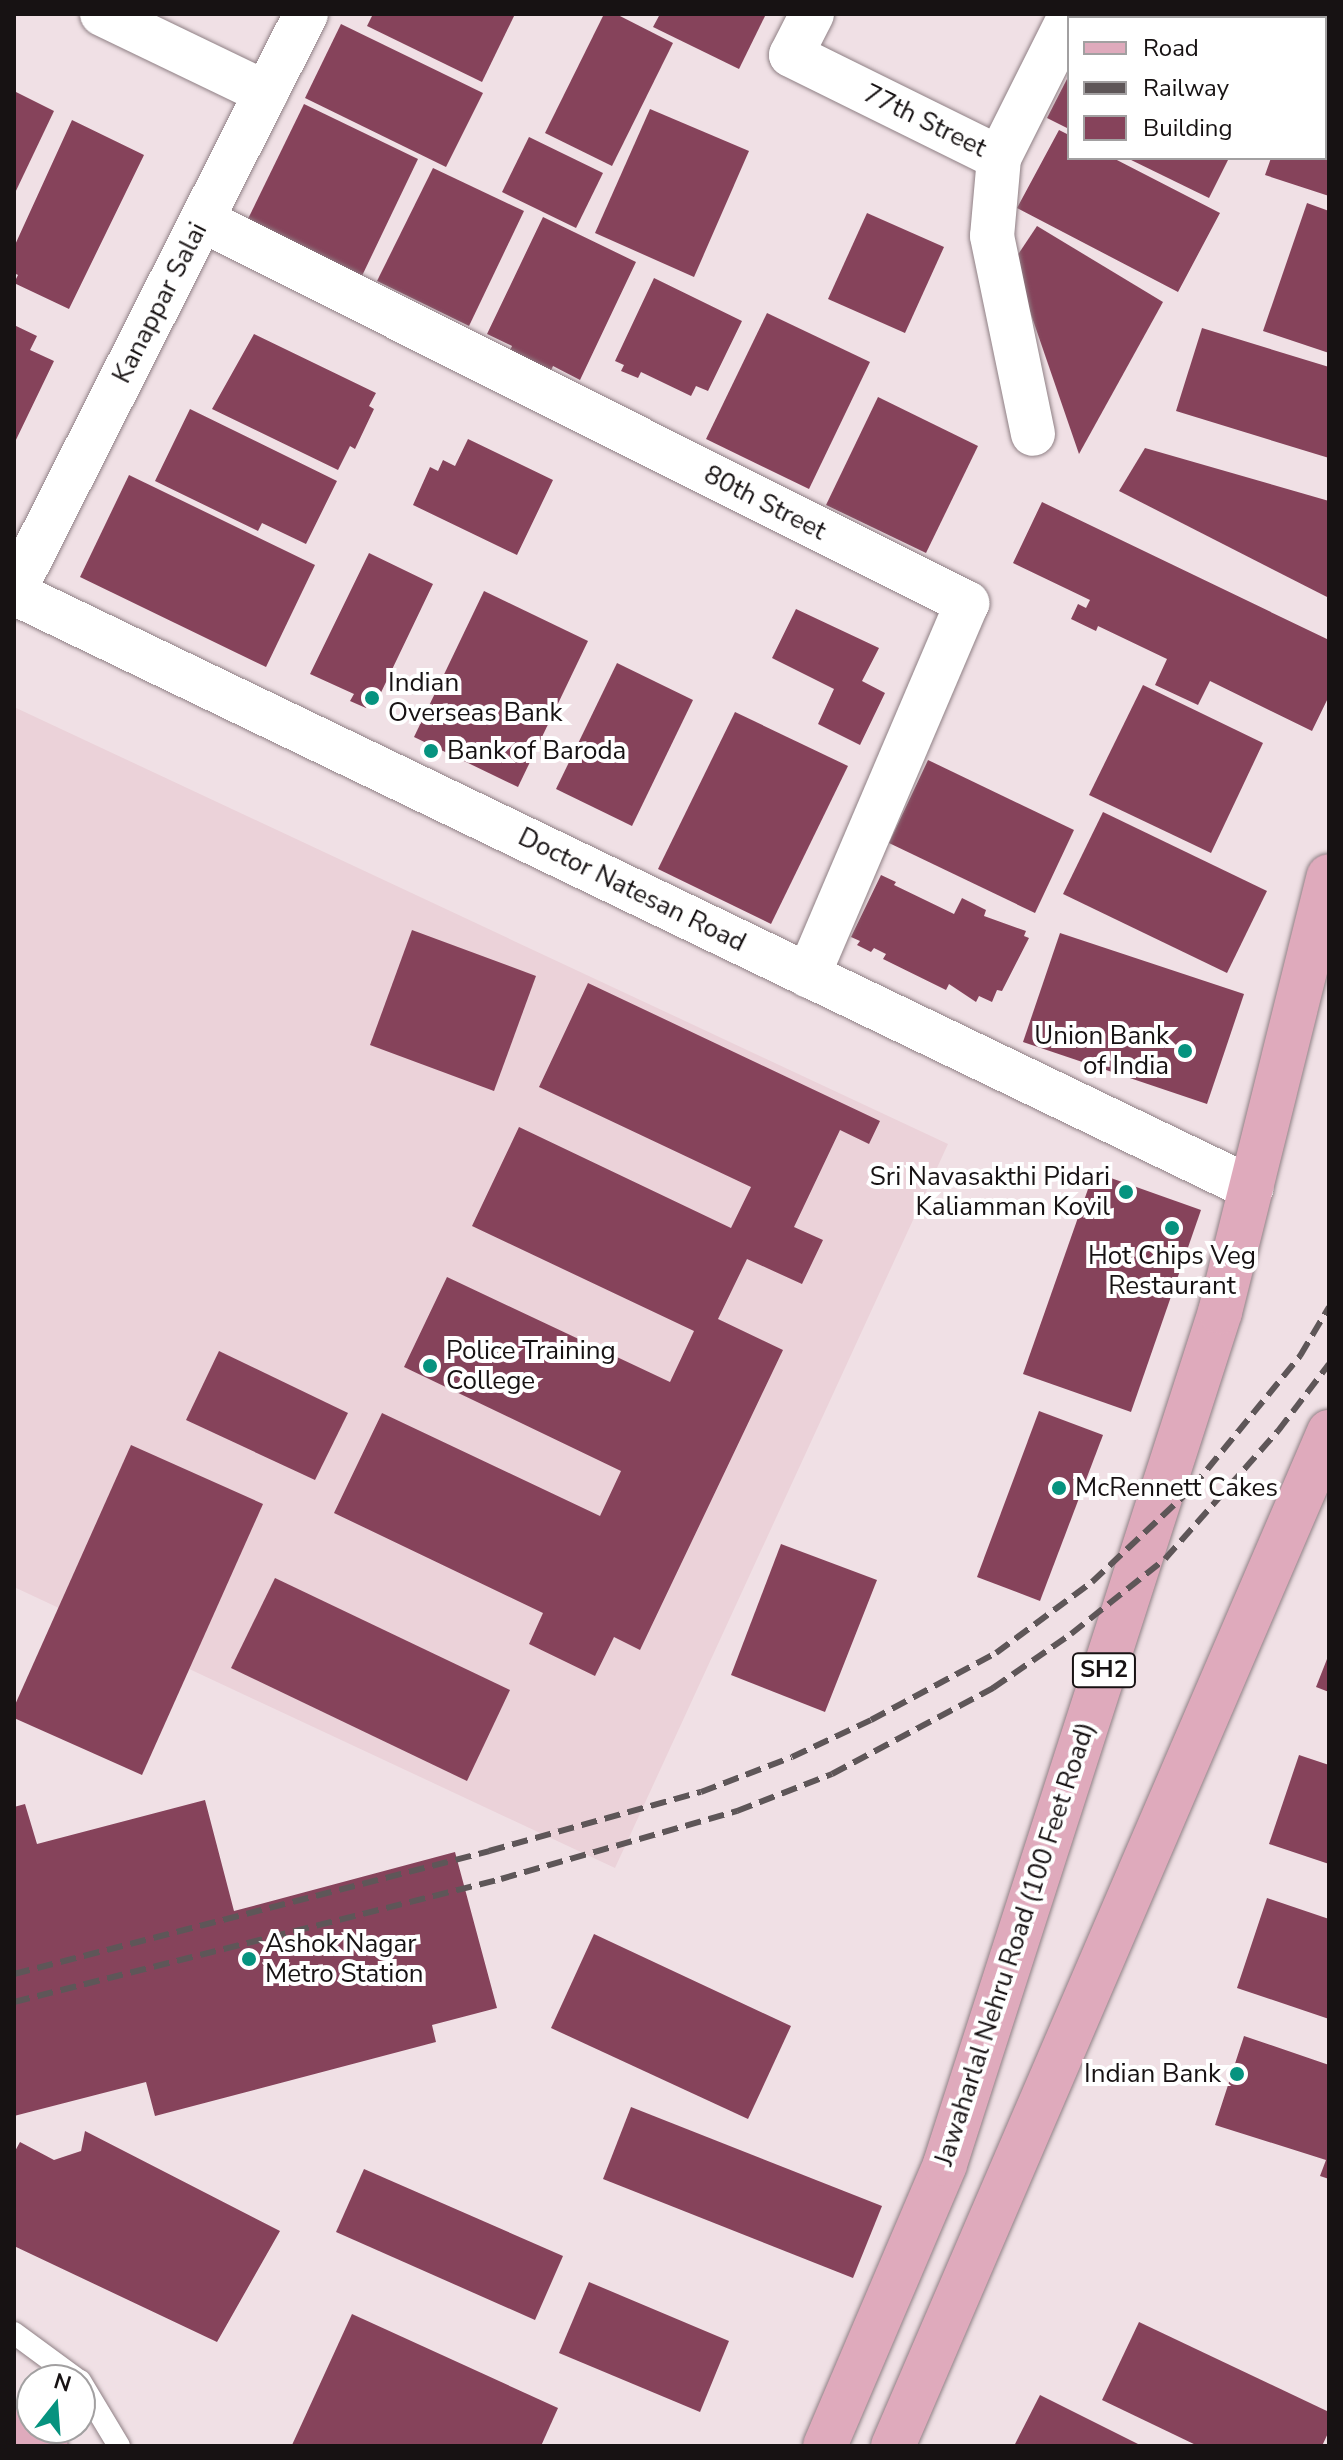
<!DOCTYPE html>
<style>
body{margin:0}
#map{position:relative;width:1343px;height:2460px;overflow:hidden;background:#f0e0e5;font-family:"Nunito Sans",sans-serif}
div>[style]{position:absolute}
.built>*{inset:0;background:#ebd2d9}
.building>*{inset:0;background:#86435b}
.roads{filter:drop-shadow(0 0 2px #8f8085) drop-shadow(0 0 2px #8f8085)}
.service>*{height:22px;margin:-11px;padding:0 11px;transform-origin:11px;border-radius:11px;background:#fff}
.minor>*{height:44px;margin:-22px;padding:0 22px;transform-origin:22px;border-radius:22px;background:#fff}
.primary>*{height:44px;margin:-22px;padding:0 22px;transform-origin:22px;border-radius:22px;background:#dfaabc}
.rail>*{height:6px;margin-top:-3px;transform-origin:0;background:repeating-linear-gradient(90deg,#5e5658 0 16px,transparent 0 24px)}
.dots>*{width:22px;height:22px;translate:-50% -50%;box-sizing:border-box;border:4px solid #fff;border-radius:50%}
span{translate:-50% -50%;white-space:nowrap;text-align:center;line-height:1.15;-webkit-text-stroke:8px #fff;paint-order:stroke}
.shield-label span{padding:2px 6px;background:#fff;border:2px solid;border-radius:6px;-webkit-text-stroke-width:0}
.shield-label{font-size:24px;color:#171213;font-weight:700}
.street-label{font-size:26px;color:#171213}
.poi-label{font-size:26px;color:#171213}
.left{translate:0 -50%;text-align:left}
.right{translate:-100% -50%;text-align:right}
.frame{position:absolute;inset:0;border:16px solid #171213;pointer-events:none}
.legend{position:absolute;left:1067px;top:16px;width:260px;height:144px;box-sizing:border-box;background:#fff;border:2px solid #a2a0a1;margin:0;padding:10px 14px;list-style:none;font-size:24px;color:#171213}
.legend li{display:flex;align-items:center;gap:16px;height:40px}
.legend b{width:40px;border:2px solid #a2a0a1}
.north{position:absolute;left:16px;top:2364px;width:80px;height:80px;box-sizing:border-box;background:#fff;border:2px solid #a2a0a1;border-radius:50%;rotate:17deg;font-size:22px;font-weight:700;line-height:32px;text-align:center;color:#171213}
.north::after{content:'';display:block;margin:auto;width:28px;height:36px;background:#06937f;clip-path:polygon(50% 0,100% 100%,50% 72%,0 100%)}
</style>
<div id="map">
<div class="built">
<i style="clip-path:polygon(14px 707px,948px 1144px,615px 1868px,14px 1587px)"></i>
</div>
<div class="building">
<i style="clip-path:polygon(373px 14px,515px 14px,482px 82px,367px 26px)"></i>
<i style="clip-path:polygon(604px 14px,616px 14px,673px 43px,612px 166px,545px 133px)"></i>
<i style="clip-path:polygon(660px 14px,766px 14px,739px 69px,653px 27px)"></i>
<i style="clip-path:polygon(341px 24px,483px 93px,446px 167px,305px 98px)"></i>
<i style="clip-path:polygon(1325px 48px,1329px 49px,1329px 196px,1265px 175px,1271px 158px,1325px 158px)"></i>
<i style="clip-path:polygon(1069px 75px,1069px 129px,1047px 118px)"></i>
<i style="clip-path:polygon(14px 91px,54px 111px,14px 195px)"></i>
<i style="clip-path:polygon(304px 104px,418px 159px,360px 280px,245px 225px)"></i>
<i style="clip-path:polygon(650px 109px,749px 151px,694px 277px,595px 233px)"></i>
<i style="clip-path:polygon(72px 120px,144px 155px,69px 309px,14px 283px,18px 275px,14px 273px,14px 247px)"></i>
<i style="clip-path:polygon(1059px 130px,1069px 135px,1069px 158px,1113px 158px,1220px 213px,1178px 292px,1017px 208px)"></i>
<i style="clip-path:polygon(529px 137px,603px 173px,576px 228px,502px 192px)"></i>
<i style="clip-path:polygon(1127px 158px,1229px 158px,1209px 198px)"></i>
<i style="clip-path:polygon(433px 168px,524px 211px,469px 326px,377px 281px)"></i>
<i style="clip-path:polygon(1307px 203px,1329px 211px,1329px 353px,1263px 331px)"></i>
<i style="clip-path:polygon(867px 213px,944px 247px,905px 333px,828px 299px)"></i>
<i style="clip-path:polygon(543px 217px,636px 262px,580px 380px,553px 366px,548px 377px,507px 357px,512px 346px,487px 334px)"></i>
<i style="clip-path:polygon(1037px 226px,1163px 302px,1079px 454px,1013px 262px)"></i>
<i style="clip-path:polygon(654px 278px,742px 321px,708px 391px,696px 386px,691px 396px,641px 372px,638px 378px,621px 371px,624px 365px,615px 361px)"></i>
<i style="clip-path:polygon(767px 313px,870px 362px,809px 489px,706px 439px)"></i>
<i style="clip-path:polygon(14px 325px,37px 336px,30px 350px,54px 361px,14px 444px)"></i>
<i style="clip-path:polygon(1202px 328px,1329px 367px,1329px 458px,1176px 411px)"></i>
<i style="clip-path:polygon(254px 334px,376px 393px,369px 406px,374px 409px,355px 449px,350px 446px,338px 470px,212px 409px)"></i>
<i style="clip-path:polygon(878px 397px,978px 446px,926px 553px,826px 505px)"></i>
<i style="clip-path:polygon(190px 409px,337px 481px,306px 544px,262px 523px,258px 531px,155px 481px)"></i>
<i style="clip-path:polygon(468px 439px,553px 480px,517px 555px,413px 505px,430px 467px,438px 471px,443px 460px,455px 466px)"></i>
<i style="clip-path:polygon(1145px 448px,1329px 501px,1329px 598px,1119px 491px)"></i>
<i style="clip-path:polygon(129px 475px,315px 565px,266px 667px,80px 577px)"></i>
<i style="clip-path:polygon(1042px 502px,1329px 640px,1329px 696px,1312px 731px,1210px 681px,1198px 705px,1155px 685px,1167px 659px,1098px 626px,1096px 631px,1071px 619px,1078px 604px,1086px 608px,1090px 600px,1013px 563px)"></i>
<i style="clip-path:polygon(369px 553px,433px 584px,375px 705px,369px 702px,366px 708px,350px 701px,354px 694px,310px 674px)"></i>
<i style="clip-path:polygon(484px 591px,588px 641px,518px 787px,414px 737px)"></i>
<i style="clip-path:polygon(796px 609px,879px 648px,862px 681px,885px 693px,860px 745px,818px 724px,834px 689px,772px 658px)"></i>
<i style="clip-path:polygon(617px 663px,693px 700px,632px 826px,556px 789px)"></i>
<i style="clip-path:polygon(1143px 685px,1263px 743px,1211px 853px,1089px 795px)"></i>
<i style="clip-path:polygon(735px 712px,848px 766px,771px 924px,658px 869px)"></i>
<i style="clip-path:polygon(928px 760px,1074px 830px,1035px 913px,889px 843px)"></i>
<i style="clip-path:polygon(1103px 812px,1267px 891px,1227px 973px,1063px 894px)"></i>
<i style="clip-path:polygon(881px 875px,896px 882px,894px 885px,954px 914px,962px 898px,986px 910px,984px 916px,1026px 931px,1024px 936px,1029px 938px,1002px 991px,997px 990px,992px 1002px,979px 996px,976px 1002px,949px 984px,946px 990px,883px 959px,886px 954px,874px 948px,871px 952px,857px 945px,860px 941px,851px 937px)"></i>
<i style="clip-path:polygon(412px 930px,536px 976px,494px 1091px,370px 1045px)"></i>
<i style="clip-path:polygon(1060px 933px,1244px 994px,1207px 1104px,1023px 1042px)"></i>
<i style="clip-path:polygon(588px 983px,880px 1121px,869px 1144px,840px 1130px,794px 1227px,823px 1240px,802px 1284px,747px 1259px,718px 1319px,783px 1350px,640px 1650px,614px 1637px,595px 1676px,529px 1644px,543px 1613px,334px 1513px,382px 1413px,600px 1516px,621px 1471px,404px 1367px,447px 1277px,670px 1382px,694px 1331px,472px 1226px,519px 1127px,731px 1228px,751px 1187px,539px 1087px)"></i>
<i style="clip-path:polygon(1094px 1172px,1201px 1210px,1131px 1412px,1023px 1374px)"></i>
<i style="clip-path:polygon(219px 1351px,348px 1413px,315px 1480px,186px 1420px)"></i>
<i style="clip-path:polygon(1039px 1411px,1103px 1435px,1040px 1601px,977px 1577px)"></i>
<i style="clip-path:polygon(131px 1445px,263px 1504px,142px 1775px,14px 1718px,14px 1707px)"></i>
<i style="clip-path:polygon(781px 1544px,877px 1580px,825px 1712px,731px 1675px)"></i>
<i style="clip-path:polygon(275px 1578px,510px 1690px,467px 1781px,231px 1668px)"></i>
<i style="clip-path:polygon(1329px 1654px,1329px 1692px,1316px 1687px)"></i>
<i style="clip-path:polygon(1299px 1755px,1329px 1765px,1329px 1864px,1269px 1844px)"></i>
<i style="clip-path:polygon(205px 1800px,234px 1911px,455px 1852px,497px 2008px,432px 2025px,436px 2042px,155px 2116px,146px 2082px,14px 2116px,14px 1807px,25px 1804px,37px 1844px)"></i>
<i style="clip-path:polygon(1267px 1898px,1329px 1919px,1329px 2019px,1237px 1988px)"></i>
<i style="clip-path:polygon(594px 1934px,791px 2026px,748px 2119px,551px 2028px)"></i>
<i style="clip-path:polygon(1244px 2036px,1329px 2065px,1329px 2179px,1320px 2176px,1326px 2160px,1215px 2125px)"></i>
<i style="clip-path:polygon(631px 2107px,882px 2206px,853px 2278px,603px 2179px)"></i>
<i style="clip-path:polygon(85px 2131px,280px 2231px,217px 2342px,14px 2246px,14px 2153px,20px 2142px,54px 2160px,81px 2151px)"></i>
<i style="clip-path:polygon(364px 2169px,563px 2256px,535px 2320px,336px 2232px)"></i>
<i style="clip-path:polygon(589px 2282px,729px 2341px,700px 2412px,559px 2353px)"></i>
<i style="clip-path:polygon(352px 2314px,558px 2408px,541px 2446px,292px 2445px)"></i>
<i style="clip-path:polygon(1139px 2322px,1329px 2412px,1329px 2431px,1322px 2446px,1198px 2446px,1102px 2400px)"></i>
<i style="clip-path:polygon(1040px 2395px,1142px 2446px,1014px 2446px)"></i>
</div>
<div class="roads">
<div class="service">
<i style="left:14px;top:2333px;width:79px;rotate:36.3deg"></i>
<i style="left:80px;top:2381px;width:76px;rotate:59deg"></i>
</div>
<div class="minor">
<i style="left:102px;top:14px;width:182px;rotate:25.7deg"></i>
<i style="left:812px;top:14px;width:46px;rotate:117.1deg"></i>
<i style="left:791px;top:55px;width:232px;rotate:26.3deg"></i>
<i style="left:999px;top:158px;width:161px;rotate:-63.4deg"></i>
<i style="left:999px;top:158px;width:78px;rotate:95.1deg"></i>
<i style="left:992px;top:236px;width:202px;rotate:78.3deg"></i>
<i style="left:202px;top:220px;width:856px;rotate:26.6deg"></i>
<i style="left:967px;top:603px;width:405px;rotate:113.1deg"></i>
<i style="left:14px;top:591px;width:647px;rotate:-63.16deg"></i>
<i style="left:14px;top:593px;width:1373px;rotate:25.69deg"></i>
</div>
<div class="primary">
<i style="left:14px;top:2431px;width:35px;rotate:25deg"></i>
<i style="left:825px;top:2446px;width:306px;rotate:-66.9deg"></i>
<i style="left:945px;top:2164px;width:895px;rotate:-72.11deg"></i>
<i style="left:1220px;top:1312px;width:449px;rotate:-76deg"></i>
<i style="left:893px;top:2446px;width:1104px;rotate:-66.73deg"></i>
</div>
</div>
<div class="rail">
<i style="left:14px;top:1974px;width:491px;rotate:-14.5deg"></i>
<i style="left:489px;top:1851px;width:220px;rotate:-15.6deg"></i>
<i style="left:701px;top:1792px;width:97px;rotate:-21deg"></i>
<i style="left:792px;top:1757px;width:87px;rotate:-25.1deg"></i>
<i style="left:871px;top:1720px;width:142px;rotate:-28.2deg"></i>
<i style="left:996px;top:1653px;width:119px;rotate:-36.5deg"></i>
<i style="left:1092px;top:1582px;width:137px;rotate:-43.2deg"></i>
<i style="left:1192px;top:1488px;width:171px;rotate:-50.7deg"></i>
<i style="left:1300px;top:1356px;width:57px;rotate:-59.4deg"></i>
<i style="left:14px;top:2002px;width:502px;rotate:-14.17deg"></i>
<i style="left:501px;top:1879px;width:246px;rotate:-16.1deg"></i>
<i style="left:737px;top:1811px;width:102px;rotate:-21.3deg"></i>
<i style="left:832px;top:1774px;width:183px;rotate:-28.1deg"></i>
<i style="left:993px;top:1688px;width:95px;rotate:-34.7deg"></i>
<i style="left:1071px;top:1634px;width:120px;rotate:-38.6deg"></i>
<i style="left:1165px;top:1559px;width:171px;rotate:-48.6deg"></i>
<i style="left:1278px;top:1431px;width:84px;rotate:-52.7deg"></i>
</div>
<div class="dots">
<i style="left:372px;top:698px;background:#06937f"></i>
<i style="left:431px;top:751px;background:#06937f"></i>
<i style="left:1185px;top:1051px;background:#06937f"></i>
<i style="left:1126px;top:1192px;background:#06937f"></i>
<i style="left:1172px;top:1228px;background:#06937f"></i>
<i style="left:430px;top:1366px;background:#06937f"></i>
<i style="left:1059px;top:1488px;background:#06937f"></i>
<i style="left:249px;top:1959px;background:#06937f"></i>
<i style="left:1237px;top:2074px;background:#06937f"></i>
</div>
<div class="shield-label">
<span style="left:1104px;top:1670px">SH2</span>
</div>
<div class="street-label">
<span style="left:925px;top:121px;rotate:26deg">77th Street</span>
<span style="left:160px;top:303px;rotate:-63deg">Kanappar Salai</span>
<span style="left:765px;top:503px;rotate:27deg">80th Street</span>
<span style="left:632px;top:890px;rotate:26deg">Doctor Natesan Road</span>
<span style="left:1015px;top:1944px;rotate:-72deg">Jawaharlal Nehru Road (100 Feet Road)</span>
</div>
<div class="poi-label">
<span class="left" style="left:388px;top:698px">Indian<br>Overseas Bank</span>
<span class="left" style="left:447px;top:751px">Bank of Baroda</span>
<span class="right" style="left:1169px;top:1051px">Union Bank<br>of India</span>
<span class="right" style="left:1110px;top:1192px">Sri Navasakthi Pidari<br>Kaliamman Kovil</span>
<span style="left:1172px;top:1271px">Hot Chips Veg<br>Restaurant</span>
<span class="left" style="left:446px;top:1366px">Police Training<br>College</span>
<span class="left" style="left:1075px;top:1488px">McRennett Cakes</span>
<span class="left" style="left:265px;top:1959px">Ashok Nagar<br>Metro Station</span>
<span class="right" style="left:1221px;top:2074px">Indian Bank</span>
</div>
<div class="frame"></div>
<ul class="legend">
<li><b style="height:10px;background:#dfaabc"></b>Road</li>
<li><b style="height:10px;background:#5e5658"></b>Railway</li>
<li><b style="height:22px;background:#86435b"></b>Building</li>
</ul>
<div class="north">N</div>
</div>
